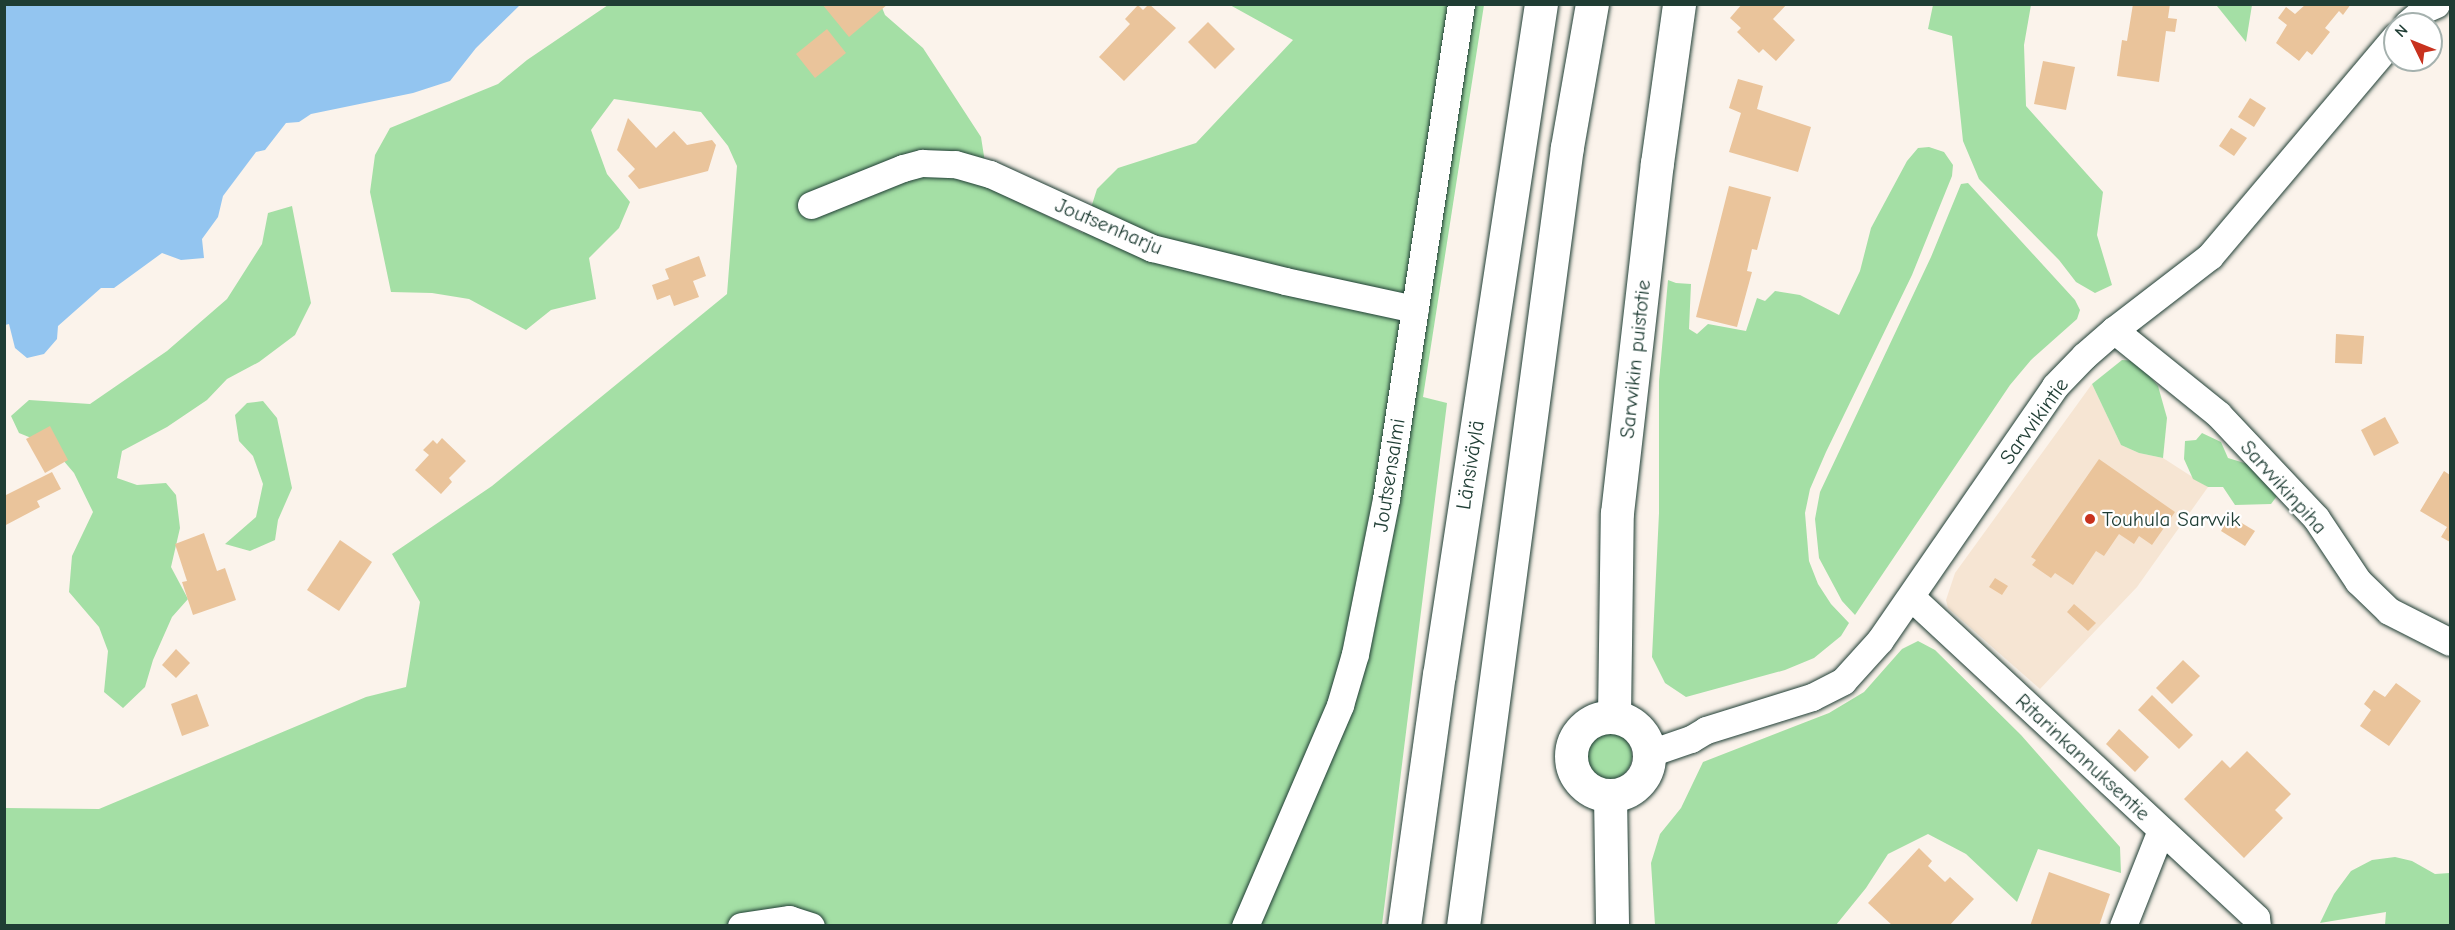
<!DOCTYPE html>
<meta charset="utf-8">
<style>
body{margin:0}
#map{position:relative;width:2455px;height:930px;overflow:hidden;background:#fbf3eb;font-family:"Comic Neue",sans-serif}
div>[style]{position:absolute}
.built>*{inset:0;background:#f6e5d3}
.green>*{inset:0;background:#a4dfa5}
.round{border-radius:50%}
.water>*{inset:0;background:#93c5f0}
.building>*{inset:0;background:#eac49b}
.roads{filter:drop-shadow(0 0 2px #1f3d34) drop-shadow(0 0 2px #1f3d34)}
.minor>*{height:27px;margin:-13.5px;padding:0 13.5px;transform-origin:13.5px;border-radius:13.5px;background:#fff}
.secondary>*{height:33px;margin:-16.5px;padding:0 16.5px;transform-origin:16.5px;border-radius:16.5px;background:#fff}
.secondary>.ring{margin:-16.5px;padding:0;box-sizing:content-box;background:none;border:33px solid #fff;border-radius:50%}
.motorway>*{height:33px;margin:-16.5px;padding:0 16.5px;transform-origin:16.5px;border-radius:16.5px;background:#fff}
.dots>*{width:16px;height:16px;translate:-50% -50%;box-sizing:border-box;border:3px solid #fff;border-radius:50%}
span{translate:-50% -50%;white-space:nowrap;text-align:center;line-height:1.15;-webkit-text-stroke:4.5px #fff;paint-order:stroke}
.street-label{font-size:21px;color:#1f3d34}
.poi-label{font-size:21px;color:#1f3d34}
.left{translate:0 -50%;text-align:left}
.frame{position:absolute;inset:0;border:6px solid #1f3d34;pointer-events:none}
.north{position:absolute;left:2383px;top:12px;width:60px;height:60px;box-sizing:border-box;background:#fff;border:2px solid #a5b1ae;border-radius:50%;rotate:313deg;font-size:16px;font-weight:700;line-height:24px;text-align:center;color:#1f3d34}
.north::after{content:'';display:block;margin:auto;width:21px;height:27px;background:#c8321e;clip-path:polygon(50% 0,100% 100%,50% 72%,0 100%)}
</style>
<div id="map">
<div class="built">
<i style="clip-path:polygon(2092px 384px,2121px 445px,2139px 453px,2163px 458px,2208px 487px,2137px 587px,2040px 689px,1948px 608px,1946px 600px,1955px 573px)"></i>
</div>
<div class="green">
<i style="clip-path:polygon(608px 5px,881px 5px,885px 15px,923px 48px,981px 137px,989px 188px,1083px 233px,1097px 189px,1118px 168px,1196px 143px,1293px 40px,1230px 5px,1484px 5px,1423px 397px,1447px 403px,1382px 925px,5px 926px,5px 808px,99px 809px,366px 697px,406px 687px,420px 602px,392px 554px,492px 486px,727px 294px,737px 166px,728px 146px,701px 112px,614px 99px,591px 130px,607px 174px,630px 202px,619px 228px,589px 258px,596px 299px,551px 310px,526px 330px,469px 299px,432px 293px,391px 292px,370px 192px,375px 155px,390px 128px,498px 84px,527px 60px)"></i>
<i style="clip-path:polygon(1933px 5px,2031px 5px,2024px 45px,2026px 106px,2103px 192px,2097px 235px,2112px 285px,2095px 293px,2076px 282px,2059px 260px,1979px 179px,1963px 141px,1952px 36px,1928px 29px)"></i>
<i style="clip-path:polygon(2217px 5px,2252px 5px,2246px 42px,2217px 6px)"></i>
<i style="clip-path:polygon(1929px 147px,1944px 152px,1953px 165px,1952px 176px,1912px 275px,1826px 452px,1810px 489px,1805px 513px,1809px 561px,1818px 584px,1831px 604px,1849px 623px,1841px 636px,1814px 658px,1785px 670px,1686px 697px,1665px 683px,1652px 657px,1659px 513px,1659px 381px,1668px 280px,1676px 283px,1691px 284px,1689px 329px,1697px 334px,1708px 324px,1746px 331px,1757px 298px,1765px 301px,1775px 291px,1800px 295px,1839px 315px,1860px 271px,1871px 228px,1907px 161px,1918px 148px)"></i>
<i style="clip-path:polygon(1968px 183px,2075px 300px,2080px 310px,2077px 319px,2031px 360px,2010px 385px,1855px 615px,1842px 601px,1819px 558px,1815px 519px,1820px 492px,1931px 257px,1961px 184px)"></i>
<i style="clip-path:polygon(292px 206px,311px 303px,295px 335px,259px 362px,227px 379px,207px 400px,167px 427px,122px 451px,117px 478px,137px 485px,166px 483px,176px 495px,180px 528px,171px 567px,188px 599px,172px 617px,153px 660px,145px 687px,123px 708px,104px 692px,108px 651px,99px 627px,69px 592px,72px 556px,93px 512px,74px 473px,51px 446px,19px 433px,11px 416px,29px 400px,90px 404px,167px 351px,227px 299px,262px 244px,268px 213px)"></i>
<i style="clip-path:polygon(2122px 360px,2137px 361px,2158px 386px,2167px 418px,2163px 458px,2139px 453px,2121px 445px,2092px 384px)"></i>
<i style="clip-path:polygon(263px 401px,277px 418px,292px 488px,278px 520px,275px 540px,250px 551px,225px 544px,256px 517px,263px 484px,253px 456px,239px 441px,235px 415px,247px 403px)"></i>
<i style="clip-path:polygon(2202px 433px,2221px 442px,2228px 458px,2264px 469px,2277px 496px,2271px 504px,2235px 505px,2223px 487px,2208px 487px,2193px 479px,2184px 459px,2185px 441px,2196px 440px)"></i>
<i style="clip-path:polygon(1918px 641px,1935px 650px,2021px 735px,2120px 847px,2121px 873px,2038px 849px,2017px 902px,1966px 854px,1928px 834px,1888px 854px,1866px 888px,1836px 925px,1655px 925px,1651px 863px,1660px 834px,1681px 808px,1703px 762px,1829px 713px,1864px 692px,1902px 649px)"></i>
<i class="round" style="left:1584px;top:732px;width:48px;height:48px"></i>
<i style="clip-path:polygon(2395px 857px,2412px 861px,2435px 874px,2450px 873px,2450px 925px,2385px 925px,2386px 912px,2320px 923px,2334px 894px,2351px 871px,2372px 860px)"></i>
</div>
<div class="water">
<i style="clip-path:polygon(5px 4px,520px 4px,520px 5px,476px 48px,450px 81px,413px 93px,311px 114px,299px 122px,286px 123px,265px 150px,256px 152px,223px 196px,218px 217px,202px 239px,204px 258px,181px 260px,162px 253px,114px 288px,101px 288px,58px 326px,57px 339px,44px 354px,27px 358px,15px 348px,9px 324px,5px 325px)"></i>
</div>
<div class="building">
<i style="clip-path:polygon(822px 4px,888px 4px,849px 37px)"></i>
<i style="clip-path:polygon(1149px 4px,1176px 28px,1124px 81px,1099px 57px,1130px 24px,1125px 19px,1138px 5px,1143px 10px)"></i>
<i style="clip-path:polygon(1742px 4px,1787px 4px,1773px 19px,1795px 40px,1776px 61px,1763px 49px,1759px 53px,1737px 32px,1741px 28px,1730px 18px)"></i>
<i style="clip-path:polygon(2133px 4px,2170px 4px,2168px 18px,2177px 19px,2175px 32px,2166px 31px,2159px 82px,2117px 76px,2122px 40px,2127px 41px)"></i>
<i style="clip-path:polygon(2306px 4px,2351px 4px,2343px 15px,2339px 11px,2325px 28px,2330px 32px,2312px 55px,2307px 51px,2299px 61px,2276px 43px,2287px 25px,2278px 18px,2286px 7px,2295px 14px)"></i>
<i style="clip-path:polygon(1208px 22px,1235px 49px,1215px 69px,1188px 42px)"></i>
<i style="clip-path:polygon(827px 29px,846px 53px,815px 78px,796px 54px)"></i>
<i style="clip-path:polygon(2043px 61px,2075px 67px,2066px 110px,2034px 104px)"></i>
<i style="clip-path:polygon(1738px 79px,1763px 86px,1757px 109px,1811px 127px,1798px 172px,1729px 152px,1741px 113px,1729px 108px)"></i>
<i style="clip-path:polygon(2250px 98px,2266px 108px,2254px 127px,2238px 117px)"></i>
<i style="clip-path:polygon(628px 118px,656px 148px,674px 131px,687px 145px,712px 140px,716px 145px,708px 171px,639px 189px,628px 176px,635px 169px,617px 150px)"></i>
<i style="clip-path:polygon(2231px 128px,2247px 138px,2234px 156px,2219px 146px)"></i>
<i style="clip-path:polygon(1729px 186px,1771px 197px,1757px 250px,1752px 249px,1747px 271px,1752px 272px,1737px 327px,1696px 317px)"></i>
<i style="clip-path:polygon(699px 256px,706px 276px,693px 281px,699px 297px,674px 306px,670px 295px,657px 300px,652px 285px,669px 279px,665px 269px)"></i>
<i style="clip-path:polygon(2336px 334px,2364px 336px,2362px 364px,2335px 363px)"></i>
<i style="clip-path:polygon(2385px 417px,2399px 443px,2374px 456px,2361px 430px)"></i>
<i style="clip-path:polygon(50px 426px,68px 460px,45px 473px,26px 439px)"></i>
<i style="clip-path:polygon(442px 438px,466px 461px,449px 478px,452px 482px,441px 494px,415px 470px,429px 455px,423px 450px,433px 440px,437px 444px)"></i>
<i style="clip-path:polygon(2099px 459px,2175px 512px,2152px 545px,2139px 536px,2134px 544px,2119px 534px,2104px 556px,2096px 551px,2073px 585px,2055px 573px,2051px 578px,2032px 565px,2036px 560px,2031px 557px)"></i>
<i style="clip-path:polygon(2444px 471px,2450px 475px,2450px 542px,2441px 537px,2447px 527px,2420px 511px)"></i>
<i style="clip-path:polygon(52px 472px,61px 489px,37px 501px,40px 507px,4px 526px,4px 496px)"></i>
<i style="clip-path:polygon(2230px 516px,2255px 531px,2245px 546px,2221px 531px)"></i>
<i style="clip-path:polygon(204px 533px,217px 571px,225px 568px,236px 600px,193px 615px,182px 582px,187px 581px,175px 544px)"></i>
<i style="clip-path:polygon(340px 540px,372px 562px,339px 611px,307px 590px)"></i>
<i style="clip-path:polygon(1995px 578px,2008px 586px,2002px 595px,1989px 587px)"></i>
<i style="clip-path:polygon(2074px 604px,2096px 623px,2088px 631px,2067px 612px)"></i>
<i style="clip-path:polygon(176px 649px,190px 663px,176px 678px,162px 665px)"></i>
<i style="clip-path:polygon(2183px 660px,2200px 676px,2172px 704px,2156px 688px)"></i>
<i style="clip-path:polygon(2396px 683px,2421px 701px,2389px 746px,2360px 726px,2371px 710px,2364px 704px,2374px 690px,2385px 697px)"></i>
<i style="clip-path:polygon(197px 694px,209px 726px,182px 736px,171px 704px)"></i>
<i style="clip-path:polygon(2152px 695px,2193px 735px,2179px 749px,2138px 710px)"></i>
<i style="clip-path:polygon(2119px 729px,2149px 757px,2135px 772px,2106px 744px)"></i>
<i style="clip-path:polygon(2247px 751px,2291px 794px,2275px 810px,2283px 818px,2244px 858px,2184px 799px,2222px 760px,2230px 768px)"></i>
<i style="clip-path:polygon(1919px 848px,1932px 861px,1928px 866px,1945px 882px,1950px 877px,1974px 899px,1949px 926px,1893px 926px,1868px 903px)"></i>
<i style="clip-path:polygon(2049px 872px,2110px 894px,2099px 926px,2030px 926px)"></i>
</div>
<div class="roads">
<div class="minor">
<i style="left:2407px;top:24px;width:23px;rotate:-40deg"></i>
<i style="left:2425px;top:9px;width:12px;rotate:-24deg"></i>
<i style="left:811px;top:205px;width:99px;rotate:-21.9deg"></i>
<i style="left:903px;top:168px;width:20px;rotate:-15deg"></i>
<i style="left:922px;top:163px;width:33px;rotate:2deg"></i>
<i style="left:955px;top:164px;width:36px;rotate:16deg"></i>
<i style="left:990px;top:174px;width:178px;rotate:24.6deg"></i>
<i style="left:1152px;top:248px;width:137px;rotate:13.9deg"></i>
<i style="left:1285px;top:281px;width:133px;rotate:12.2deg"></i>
<i style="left:2114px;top:330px;width:134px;rotate:38.9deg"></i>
<i style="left:2218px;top:414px;width:143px;rotate:46.7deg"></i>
<i style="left:2316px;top:518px;width:76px;rotate:56.3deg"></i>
<i style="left:2358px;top:581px;width:43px;rotate:44.1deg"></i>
<i style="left:2389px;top:611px;width:68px;rotate:26.9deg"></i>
<i style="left:1911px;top:597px;width:471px;rotate:42.9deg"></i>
<i style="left:2256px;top:918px;width:8px;rotate:83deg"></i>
<i style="left:1650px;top:753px;width:43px;rotate:-18.9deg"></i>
<i style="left:1691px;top:739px;width:17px;rotate:-31deg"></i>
<i style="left:1706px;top:730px;width:111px;rotate:-17.3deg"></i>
<i style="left:1812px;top:697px;width:35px;rotate:-27deg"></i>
<i style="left:1843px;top:681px;width:55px;rotate:-47.9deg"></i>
<i style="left:1880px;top:640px;width:308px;rotate:-55.4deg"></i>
<i style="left:2055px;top:386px;width:42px;rotate:-46deg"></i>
<i style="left:2084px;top:356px;width:40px;rotate:-41deg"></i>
<i style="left:2114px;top:330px;width:121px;rotate:-37.6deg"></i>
<i style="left:2210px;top:256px;width:287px;rotate:-49.8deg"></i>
<i style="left:741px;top:926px;width:49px;rotate:-8.3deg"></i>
<i style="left:789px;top:919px;width:23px;rotate:18deg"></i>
<i style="left:1245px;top:926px;width:241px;rotate:-66.7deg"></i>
<i style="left:1340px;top:705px;width:53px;rotate:-73.6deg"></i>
<i style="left:1355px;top:654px;width:158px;rotate:-78.7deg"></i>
<i style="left:1386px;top:499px;width:501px;rotate:-81.38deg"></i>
<i style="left:2123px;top:926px;width:103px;rotate:-68.4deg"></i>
</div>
<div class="secondary">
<i style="left:1614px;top:716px;width:203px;rotate:-89.2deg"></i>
<i style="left:1617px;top:513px;width:352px;rotate:-83.5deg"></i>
<i style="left:1657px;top:163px;width:161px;rotate:-82.1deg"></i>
<i class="ring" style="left:1571px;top:717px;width:45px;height:45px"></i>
<i style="left:1610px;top:795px;width:131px;rotate:89.1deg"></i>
</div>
<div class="motorway">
<i style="left:1404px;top:926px;width:253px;rotate:-82.1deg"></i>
<i style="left:1439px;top:675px;width:679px;rotate:-81.36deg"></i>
<i style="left:1463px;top:926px;width:786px;rotate:-82.4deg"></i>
<i style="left:1567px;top:147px;width:145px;rotate:-80.1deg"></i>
</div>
</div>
<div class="dots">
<i style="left:2090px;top:519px;background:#c8321e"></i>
</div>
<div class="street-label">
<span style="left:1109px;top:226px;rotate:23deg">Joutsenharju</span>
<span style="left:1635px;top:359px;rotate:-84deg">Sarvvikin puistotie</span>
<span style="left:2034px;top:421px;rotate:-54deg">Sarvvikintie</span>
<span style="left:1470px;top:465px;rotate:-81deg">Länsiväylä</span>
<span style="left:1389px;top:475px;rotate:-81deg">Joutsensalmi</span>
<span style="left:2284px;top:487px;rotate:48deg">Sarvvikinpiha</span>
<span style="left:2083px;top:757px;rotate:43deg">Ritarinkannuksentie</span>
</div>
<div class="poi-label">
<span class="left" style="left:2102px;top:519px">Touhula Sarvvik</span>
</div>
<div class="frame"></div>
<div class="north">N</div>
</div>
